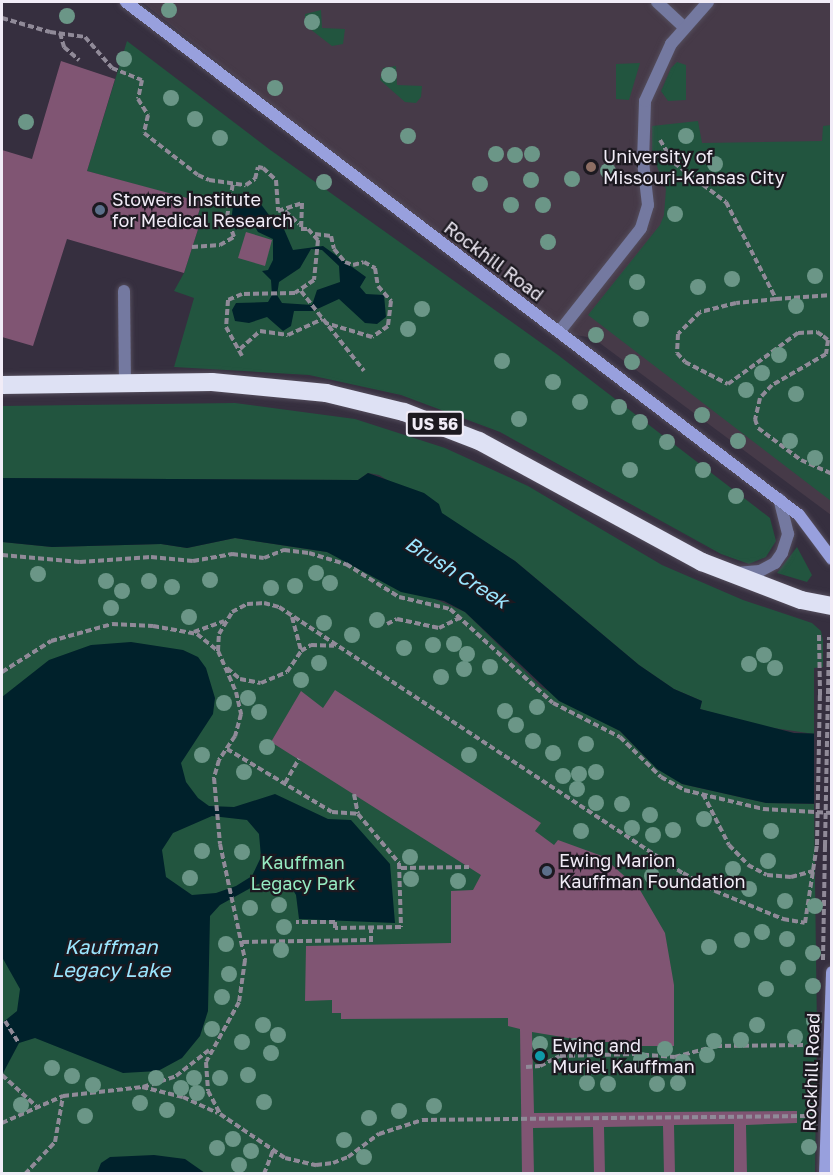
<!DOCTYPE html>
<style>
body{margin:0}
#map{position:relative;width:833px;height:1175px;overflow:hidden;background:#362f3f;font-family:"Golos Text",sans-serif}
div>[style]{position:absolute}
.education>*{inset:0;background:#463a48}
.green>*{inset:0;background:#22553f}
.water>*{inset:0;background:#00212b}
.pier>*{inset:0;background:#362f3f}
.building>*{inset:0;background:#805573}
.path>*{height:4px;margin-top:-2px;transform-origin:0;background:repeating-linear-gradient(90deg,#908a98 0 6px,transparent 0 9px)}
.roads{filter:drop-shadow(0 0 2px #544d5c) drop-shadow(0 0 2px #544d5c)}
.lane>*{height:12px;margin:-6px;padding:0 6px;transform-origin:6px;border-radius:6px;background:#7479a0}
.street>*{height:12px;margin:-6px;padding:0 6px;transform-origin:6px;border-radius:6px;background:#7479a0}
.secondary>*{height:12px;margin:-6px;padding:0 6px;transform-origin:6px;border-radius:6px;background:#98a0dd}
.highway>*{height:18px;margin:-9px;padding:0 9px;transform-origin:9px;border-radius:9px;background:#dee1f4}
.path-bridge>*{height:4px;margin-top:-2px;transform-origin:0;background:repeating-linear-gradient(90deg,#908a98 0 6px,transparent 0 9px)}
.trees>*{width:16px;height:16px;margin:-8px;border-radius:50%;background:#6b9687}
.dots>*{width:16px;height:16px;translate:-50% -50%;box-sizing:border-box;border:3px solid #1c1920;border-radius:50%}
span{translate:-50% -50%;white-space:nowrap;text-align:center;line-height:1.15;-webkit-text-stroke:4.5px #1c1920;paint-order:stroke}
.shield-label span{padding:2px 4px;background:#1c1920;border:2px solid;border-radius:4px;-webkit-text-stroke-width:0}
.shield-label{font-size:16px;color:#f1ecf7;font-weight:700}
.poi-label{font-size:18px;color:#f1ecf7}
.left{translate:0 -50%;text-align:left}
.street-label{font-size:18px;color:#f1ecf7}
.park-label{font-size:18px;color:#96ebc2}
.water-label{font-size:20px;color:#9be5fe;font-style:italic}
.frame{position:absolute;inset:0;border:3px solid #f1ecf7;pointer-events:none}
</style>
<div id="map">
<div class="education">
<i style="clip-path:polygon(142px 2px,831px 2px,831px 515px,593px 338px,558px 332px)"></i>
</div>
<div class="green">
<i style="clip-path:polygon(321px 10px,322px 28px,345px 29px,343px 44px,332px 46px,305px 25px,305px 14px)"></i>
<i style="clip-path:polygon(127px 41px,269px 149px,558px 355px,770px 518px,776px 541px,766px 557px,749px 564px,721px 554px,500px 432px,401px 395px,309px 375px,174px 367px,194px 298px,174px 291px,184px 273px,201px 220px,197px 218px,202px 203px,87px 171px)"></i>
<i style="clip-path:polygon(677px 62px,686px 65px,686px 100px,668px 101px,661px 91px,671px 68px)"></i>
<i style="clip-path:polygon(640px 63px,629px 100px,616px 99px,616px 64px)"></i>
<i style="clip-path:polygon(396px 66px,397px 85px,422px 86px,421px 97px,416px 103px,405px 102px,380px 80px,383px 68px)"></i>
<i style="clip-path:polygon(698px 121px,702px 143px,822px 141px,823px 126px,831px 125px,831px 501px,588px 315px,660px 225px,664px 215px,666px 189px,652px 154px,652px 126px)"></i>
<i style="clip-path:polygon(235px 403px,355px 419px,445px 448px,528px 486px,662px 565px,743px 600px,812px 623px,821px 631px,823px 641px,823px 667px,814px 668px,814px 734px,754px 725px,700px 709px,702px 701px,674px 689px,639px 665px,515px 561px,379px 475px,368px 473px,358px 480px,2px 478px,2px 406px)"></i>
<i style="clip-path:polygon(235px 538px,327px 552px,465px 612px,541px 687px,620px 731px,647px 759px,682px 784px,766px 803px,814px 804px,817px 1030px,815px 1173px,2px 1174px,2px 542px,52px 547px,161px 544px,187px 548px)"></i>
<i style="clip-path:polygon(797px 547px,812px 575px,807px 582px,777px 573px)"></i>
</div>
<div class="water">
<i style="clip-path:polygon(evenodd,242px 198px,257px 199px,269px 215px,280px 220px,293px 250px,323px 246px,366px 277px,360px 287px,366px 294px,384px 295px,386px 317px,377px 324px,365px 323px,339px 299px,313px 311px,294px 311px,291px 326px,283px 331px,267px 317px,249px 323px,235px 321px,232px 310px,236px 303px,268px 302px,272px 295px,271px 280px,262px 271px,268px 270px,273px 260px,273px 239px,258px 232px,249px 217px,236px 230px,231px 222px,233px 206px,242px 198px,311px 249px,322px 250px,339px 266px,340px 282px,317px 290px,312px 305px,282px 303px,277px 295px,279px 282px,300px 268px,311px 249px)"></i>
<i style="clip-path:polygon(368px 473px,424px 493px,439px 504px,442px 513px,515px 561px,639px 665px,674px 689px,702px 701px,700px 709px,794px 733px,831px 734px,831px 804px,766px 803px,682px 784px,657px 769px,620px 731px,559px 701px,465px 612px,444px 601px,401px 592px,327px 552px,235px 538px,187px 548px,161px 544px,52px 547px,2px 542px,2px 478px,358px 480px)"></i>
<i style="clip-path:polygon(evenodd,131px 642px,183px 650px,198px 657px,206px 668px,215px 698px,213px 714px,181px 763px,186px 782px,198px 798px,209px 806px,234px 807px,275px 794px,328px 819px,351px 820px,390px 864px,395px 923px,299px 919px,296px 895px,289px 884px,277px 880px,258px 884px,220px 905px,210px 916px,208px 1011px,200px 1036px,182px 1058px,158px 1071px,123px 1073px,35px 1038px,19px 1043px,2px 1075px,2px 1023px,17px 1011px,20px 989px,2px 957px,2px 697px,49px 660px,91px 645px,131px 642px,212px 816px,247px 820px,259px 834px,261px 857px,252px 876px,236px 886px,216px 893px,192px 895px,166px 877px,162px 850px,173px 833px,212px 816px)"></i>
<i style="clip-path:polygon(154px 1155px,185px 1159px,205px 1173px,97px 1173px,101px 1163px,110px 1157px)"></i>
</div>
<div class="pier">
<i style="clip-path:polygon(814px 731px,832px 731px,832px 807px,814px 807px)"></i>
</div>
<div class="building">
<i style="clip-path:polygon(61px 61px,115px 79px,87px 171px,202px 202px,197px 218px,201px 220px,184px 273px,67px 239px,33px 346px,2px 337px,2px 150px,32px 159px)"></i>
<i style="clip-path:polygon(246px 232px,272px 240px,265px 266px,238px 258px)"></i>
<i style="clip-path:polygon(335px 690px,541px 823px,535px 831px,554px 845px,558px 840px,602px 856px,640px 890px,665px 933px,674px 985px,674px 1046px,626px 1046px,626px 1042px,592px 1042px,532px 1032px,534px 1113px,797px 1111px,797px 1123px,746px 1125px,747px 1174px,734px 1174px,734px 1124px,674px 1125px,675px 1174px,664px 1174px,663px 1126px,604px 1127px,605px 1174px,594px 1174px,593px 1127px,533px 1128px,534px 1174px,522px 1174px,520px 1029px,508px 1026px,508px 1018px,341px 1019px,341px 1013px,332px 1013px,332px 1000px,305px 1001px,306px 946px,451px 943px,451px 891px,473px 890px,481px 875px,271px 742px,301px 691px,323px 708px)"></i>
</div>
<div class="path">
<i style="left:2px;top:18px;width:50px;rotate:16.3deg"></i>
<i style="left:50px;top:32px;width:35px;rotate:8deg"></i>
<i style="left:85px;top:37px;width:41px;rotate:48.9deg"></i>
<i style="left:112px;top:68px;width:32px;rotate:22deg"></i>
<i style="left:142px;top:80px;width:19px;rotate:102deg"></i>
<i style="left:138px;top:99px;width:19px;rotate:58deg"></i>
<i style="left:148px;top:115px;width:18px;rotate:103deg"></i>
<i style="left:144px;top:133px;width:68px;rotate:37.9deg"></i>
<i style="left:198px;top:175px;width:12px;rotate:24deg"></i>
<i style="left:209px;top:180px;width:37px;rotate:8deg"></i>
<i style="left:246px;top:185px;width:11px;rotate:-34deg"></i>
<i style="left:255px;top:179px;width:12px;rotate:-76deg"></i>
<i style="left:258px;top:167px;width:5px;rotate:11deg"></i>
<i style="left:263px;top:168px;width:18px;rotate:43deg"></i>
<i style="left:276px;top:180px;width:31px;rotate:86deg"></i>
<i style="left:278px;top:211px;width:25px;rotate:-18deg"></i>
<i style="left:302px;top:203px;width:26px;rotate:92deg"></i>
<i style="left:301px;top:229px;width:7px"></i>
<i style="left:308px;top:229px;width:15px;rotate:48deg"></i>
<i style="left:318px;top:240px;width:40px;rotate:95.7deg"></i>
<i style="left:314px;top:280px;width:23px;rotate:146deg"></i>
<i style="left:295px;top:293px;width:53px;rotate:178.9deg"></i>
<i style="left:242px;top:294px;width:15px;rotate:157deg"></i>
<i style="left:228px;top:300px;width:27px;rotate:94deg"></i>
<i style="left:226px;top:327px;width:33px;rotate:61deg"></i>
<i style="left:60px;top:33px;width:15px;rotate:74deg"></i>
<i style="left:64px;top:47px;width:20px;rotate:41deg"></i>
<i style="left:660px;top:140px;width:27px;rotate:59deg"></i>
<i style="left:674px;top:163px;width:65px;rotate:36.9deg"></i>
<i style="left:726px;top:202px;width:109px;rotate:62.7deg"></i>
<i style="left:776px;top:299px;width:56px;rotate:-4.1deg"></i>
<i style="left:285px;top:211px;width:19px;rotate:43deg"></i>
<i style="left:315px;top:234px;width:16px;rotate:7deg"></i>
<i style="left:331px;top:236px;width:13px;rotate:77deg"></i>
<i style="left:334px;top:249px;width:17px;rotate:50deg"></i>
<i style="left:345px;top:262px;width:9px;rotate:21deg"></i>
<i style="left:353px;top:265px;width:11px;rotate:-15deg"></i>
<i style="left:364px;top:262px;width:13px;rotate:29deg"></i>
<i style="left:375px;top:268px;width:18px;rotate:81deg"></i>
<i style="left:378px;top:286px;width:20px;rotate:49deg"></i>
<i style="left:391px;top:301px;width:25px;rotate:97deg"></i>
<i style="left:388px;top:326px;width:19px;rotate:145deg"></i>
<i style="left:372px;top:337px;width:48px;rotate:-163.1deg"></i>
<i style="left:192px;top:247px;width:28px;rotate:-4deg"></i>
<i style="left:220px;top:245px;width:16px;rotate:-30deg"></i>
<i style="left:234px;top:237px;width:21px;rotate:-109deg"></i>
<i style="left:227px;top:217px;width:35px;rotate:-80deg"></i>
<i style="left:301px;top:291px;width:36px;rotate:52deg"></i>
<i style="left:776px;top:299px;width:40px;rotate:174.3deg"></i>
<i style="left:736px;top:303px;width:37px;rotate:166deg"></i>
<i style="left:700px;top:312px;width:31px;rotate:135deg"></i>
<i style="left:678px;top:334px;width:19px;rotate:93deg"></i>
<i style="left:677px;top:353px;width:12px;rotate:48deg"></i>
<i style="left:685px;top:362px;width:48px;rotate:27.1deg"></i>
<i style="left:728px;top:384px;width:87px;rotate:-36.1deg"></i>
<i style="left:798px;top:333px;width:19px;rotate:-3deg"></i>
<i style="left:817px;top:332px;width:7px;rotate:34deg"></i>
<i style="left:823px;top:336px;width:6px;rotate:39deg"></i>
<i style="left:828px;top:340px;width:14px;rotate:98deg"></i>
<i style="left:826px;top:354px;width:62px;rotate:150.1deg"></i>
<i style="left:772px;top:385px;width:18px;rotate:133deg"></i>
<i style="left:760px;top:398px;width:22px;rotate:103deg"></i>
<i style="left:755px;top:419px;width:9px;rotate:72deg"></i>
<i style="left:758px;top:428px;width:54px;rotate:36.7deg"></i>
<i style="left:801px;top:460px;width:34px;rotate:24deg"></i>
<i style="left:240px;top:349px;width:27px;rotate:-42deg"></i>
<i style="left:260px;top:331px;width:28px;rotate:8deg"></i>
<i style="left:288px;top:335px;width:38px;rotate:-25deg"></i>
<i style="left:323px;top:319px;width:66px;rotate:51.7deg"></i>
<i style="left:2px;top:555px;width:78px;rotate:5.1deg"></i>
<i style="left:80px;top:562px;width:71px;rotate:-4deg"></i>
<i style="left:151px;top:557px;width:42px;rotate:5.4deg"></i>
<i style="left:193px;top:561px;width:40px;rotate:-10deg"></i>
<i style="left:232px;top:554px;width:32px;rotate:7deg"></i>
<i style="left:264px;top:558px;width:22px;rotate:-22deg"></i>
<i style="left:284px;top:550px;width:25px;rotate:7deg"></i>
<i style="left:309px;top:553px;width:39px;rotate:17deg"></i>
<i style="left:346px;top:564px;width:62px;rotate:31.9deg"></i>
<i style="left:399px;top:597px;width:52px;rotate:13.2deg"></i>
<i style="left:450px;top:609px;width:139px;rotate:42.4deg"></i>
<i style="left:553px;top:703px;width:75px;rotate:26.9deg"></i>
<i style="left:620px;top:737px;width:57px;rotate:44.3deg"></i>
<i style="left:661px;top:777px;width:26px;rotate:29deg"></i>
<i style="left:684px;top:790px;width:81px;rotate:13.5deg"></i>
<i style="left:763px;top:809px;width:69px;rotate:3.3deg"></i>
<i style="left:292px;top:617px;width:35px;rotate:75deg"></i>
<i style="left:387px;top:624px;width:11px;rotate:-27deg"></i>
<i style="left:397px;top:619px;width:43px;rotate:12.1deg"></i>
<i style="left:439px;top:628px;width:25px;rotate:-26deg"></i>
<i style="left:194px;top:632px;width:32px;rotate:-20deg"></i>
<i style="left:819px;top:635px;width:60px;rotate:89deg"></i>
<i style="left:218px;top:651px;width:17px;rotate:-87deg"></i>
<i style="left:219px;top:634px;width:26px;rotate:-59deg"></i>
<i style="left:232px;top:612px;width:17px;rotate:-28deg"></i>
<i style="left:247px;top:604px;width:17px;rotate:-3deg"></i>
<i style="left:264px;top:603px;width:16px;rotate:15deg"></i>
<i style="left:279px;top:607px;width:484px;rotate:33.4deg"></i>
<i style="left:683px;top:873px;width:37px;rotate:29deg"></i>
<i style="left:715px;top:891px;width:74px;rotate:22.4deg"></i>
<i style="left:783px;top:919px;width:22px;rotate:10deg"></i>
<i style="left:805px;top:923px;width:79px;rotate:-81.3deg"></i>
<i style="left:227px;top:668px;width:17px;rotate:40deg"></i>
<i style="left:240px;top:679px;width:21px;rotate:11deg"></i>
<i style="left:261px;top:683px;width:28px;rotate:-23deg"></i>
<i style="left:287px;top:672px;width:25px;rotate:-56deg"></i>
<i style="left:301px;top:651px;width:12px;rotate:-31deg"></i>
<i style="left:311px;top:645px;width:23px;rotate:2deg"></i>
<i style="left:2px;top:672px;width:58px;rotate:-32.3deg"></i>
<i style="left:51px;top:641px;width:63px;rotate:-15.6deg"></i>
<i style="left:112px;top:624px;width:41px;rotate:2.8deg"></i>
<i style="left:153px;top:626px;width:45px;rotate:10.3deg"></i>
<i style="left:197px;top:634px;width:27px;rotate:39deg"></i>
<i style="left:218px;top:651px;width:45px;rotate:66.3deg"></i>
<i style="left:236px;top:692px;width:23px;rotate:77deg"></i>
<i style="left:241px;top:714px;width:23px;rotate:105deg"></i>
<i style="left:235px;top:736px;width:29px;rotate:124deg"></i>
<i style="left:219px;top:760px;width:19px;rotate:106deg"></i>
<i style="left:214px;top:778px;width:66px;rotate:84.8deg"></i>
<i style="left:220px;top:844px;width:119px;rotate:77.8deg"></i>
<i style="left:245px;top:960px;width:42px;rotate:98.1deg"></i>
<i style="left:239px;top:1002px;width:68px;rotate:118.8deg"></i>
<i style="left:206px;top:1062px;width:29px;rotate:86deg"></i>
<i style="left:208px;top:1091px;width:26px;rotate:62deg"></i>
<i style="left:220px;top:1114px;width:78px;rotate:34.1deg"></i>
<i style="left:285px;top:1158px;width:32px;rotate:13deg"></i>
<i style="left:316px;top:1165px;width:17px;rotate:-7deg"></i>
<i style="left:333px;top:1163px;width:16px;rotate:-22deg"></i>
<i style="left:348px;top:1157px;width:39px;rotate:-37deg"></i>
<i style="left:379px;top:1134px;width:45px;rotate:-18deg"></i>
<i style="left:422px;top:1120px;width:386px;rotate:-0.6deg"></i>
<i style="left:828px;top:694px;width:57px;rotate:-89deg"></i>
<i style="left:227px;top:749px;width:122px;rotate:31deg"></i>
<i style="left:332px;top:812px;width:26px;rotate:4deg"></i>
<i style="left:358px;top:814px;width:64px;rotate:50.1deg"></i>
<i style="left:399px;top:863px;width:64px;rotate:88.2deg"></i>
<i style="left:401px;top:927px;width:66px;rotate:179.1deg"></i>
<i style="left:335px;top:928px;width:6px;rotate:-90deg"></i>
<i style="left:335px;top:922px;width:39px;rotate:180deg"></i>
<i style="left:285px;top:783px;width:28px;rotate:-60deg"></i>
<i style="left:354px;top:794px;width:20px;rotate:79deg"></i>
<i style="left:703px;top:794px;width:57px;rotate:63deg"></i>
<i style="left:729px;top:845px;width:28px;rotate:46deg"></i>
<i style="left:748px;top:865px;width:21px;rotate:28deg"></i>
<i style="left:767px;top:875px;width:24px;rotate:5deg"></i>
<i style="left:791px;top:877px;width:24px;rotate:-15deg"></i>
<i style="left:401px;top:868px;width:68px;rotate:-0.8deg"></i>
<i style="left:371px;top:927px;width:17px;rotate:90deg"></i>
<i style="left:243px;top:942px;width:128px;rotate:-0.9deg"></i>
<i style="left:823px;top:960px;width:114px;rotate:-89deg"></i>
<i style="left:5px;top:1021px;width:26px;rotate:58deg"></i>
<i style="left:526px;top:1067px;width:14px;rotate:-4deg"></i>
<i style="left:540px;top:1066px;width:22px;rotate:-27deg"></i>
<i style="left:560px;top:1056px;width:74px;rotate:-1.5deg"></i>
<i style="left:634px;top:1054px;width:41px;rotate:4.2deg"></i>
<i style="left:675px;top:1057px;width:42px;rotate:-15deg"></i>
<i style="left:716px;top:1046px;width:89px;rotate:-0.6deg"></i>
<i style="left:2px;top:1075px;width:46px;rotate:42.4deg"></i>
<i style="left:143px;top:1087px;width:35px;rotate:-18deg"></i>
<i style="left:176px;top:1076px;width:42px;rotate:-38.2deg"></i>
<i style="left:2px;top:1123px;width:67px;rotate:-23.9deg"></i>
<i style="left:63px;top:1096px;width:80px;rotate:-6.5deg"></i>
<i style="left:142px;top:1087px;width:42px;rotate:13.7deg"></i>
<i style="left:183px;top:1097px;width:38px;rotate:25deg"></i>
<i style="left:25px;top:1174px;width:44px;rotate:-46.8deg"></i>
<i style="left:55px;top:1142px;width:47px;rotate:-80.1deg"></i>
<i style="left:264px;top:1174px;width:25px;rotate:-69deg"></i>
</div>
<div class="roads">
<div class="lane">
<i style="left:657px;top:2px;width:35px;rotate:43deg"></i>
<i style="left:124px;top:291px;width:93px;rotate:89.4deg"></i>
</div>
<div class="street">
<i style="left:559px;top:332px;width:132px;rotate:-51.7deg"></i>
<i style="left:641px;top:228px;width:24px;rotate:-73deg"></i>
<i style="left:648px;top:205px;width:43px;rotate:-96.6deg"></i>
<i style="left:643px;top:162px;width:61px;rotate:-88.1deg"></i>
<i style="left:645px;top:101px;width:63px;rotate:-65.5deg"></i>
<i style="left:671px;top:44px;width:56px;rotate:-48.6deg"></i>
<i style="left:736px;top:573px;width:24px;rotate:-5deg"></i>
<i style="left:760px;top:571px;width:17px;rotate:-28deg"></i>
<i style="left:775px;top:563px;width:12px;rotate:-55deg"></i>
<i style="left:782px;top:553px;width:20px;rotate:-72deg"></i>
<i style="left:788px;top:534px;width:36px;rotate:-104deg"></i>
</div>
<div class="secondary">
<i style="left:126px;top:2px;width:846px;rotate:37.32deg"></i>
<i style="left:799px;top:515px;width:55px;rotate:53.1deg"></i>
<i style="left:825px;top:1174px;width:202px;rotate:-88deg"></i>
</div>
<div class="highway">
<i style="left:2px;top:385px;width:210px;rotate:-0.8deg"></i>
<i style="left:212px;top:382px;width:115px;rotate:5.5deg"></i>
<i style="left:326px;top:393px;width:80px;rotate:13.7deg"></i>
<i style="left:404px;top:412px;width:80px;rotate:21.1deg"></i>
<i style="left:479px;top:441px;width:254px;rotate:28.5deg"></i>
<i style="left:702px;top:562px;width:106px;rotate:21deg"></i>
<i style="left:801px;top:600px;width:32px;rotate:11deg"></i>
</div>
</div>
<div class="path-bridge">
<i style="left:817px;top:845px;width:150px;rotate:-88.9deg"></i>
<i style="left:825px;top:846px;width:152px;rotate:-88.9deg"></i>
</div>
<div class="trees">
<i style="left:169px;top:10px"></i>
<i style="left:67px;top:16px"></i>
<i style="left:312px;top:22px"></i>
<i style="left:124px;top:59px"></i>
<i style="left:389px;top:75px"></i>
<i style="left:275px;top:88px"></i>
<i style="left:171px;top:98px"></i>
<i style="left:195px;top:119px"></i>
<i style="left:26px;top:122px"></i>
<i style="left:408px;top:136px"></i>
<i style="left:686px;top:136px"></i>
<i style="left:220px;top:138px"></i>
<i style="left:496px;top:154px"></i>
<i style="left:532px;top:154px"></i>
<i style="left:515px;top:155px"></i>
<i style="left:715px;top:164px"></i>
<i style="left:608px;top:171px"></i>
<i style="left:572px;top:179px"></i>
<i style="left:531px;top:180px"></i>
<i style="left:324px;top:182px"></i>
<i style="left:480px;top:184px"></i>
<i style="left:511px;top:205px"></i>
<i style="left:543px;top:205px"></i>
<i style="left:675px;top:214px"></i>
<i style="left:548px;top:242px"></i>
<i style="left:815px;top:276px"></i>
<i style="left:732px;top:279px"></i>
<i style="left:637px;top:282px"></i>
<i style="left:698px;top:287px"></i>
<i style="left:796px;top:306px"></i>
<i style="left:422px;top:309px"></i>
<i style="left:641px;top:319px"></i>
<i style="left:408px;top:329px"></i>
<i style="left:596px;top:335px"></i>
<i style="left:779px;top:355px"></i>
<i style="left:502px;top:361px"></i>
<i style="left:632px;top:362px"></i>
<i style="left:762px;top:373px"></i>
<i style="left:553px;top:382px"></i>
<i style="left:746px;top:390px"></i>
<i style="left:796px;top:394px"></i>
<i style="left:580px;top:402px"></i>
<i style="left:619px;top:407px"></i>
<i style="left:702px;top:415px"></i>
<i style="left:519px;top:419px"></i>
<i style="left:640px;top:422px"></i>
<i style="left:738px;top:441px"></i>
<i style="left:790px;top:441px"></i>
<i style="left:667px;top:442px"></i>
<i style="left:815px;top:458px"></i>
<i style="left:630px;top:470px"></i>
<i style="left:703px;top:470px"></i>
<i style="left:736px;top:496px"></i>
<i style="left:316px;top:573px"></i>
<i style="left:38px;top:574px"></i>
<i style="left:210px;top:580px"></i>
<i style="left:106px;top:581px"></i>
<i style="left:149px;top:581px"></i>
<i style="left:330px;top:583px"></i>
<i style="left:295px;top:586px"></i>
<i style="left:172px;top:587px"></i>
<i style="left:271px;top:588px"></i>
<i style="left:122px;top:591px"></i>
<i style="left:111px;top:608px"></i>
<i style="left:189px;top:617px"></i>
<i style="left:377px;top:620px"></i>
<i style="left:324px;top:623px"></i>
<i style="left:352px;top:635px"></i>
<i style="left:454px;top:644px"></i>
<i style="left:433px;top:645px"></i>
<i style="left:404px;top:648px"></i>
<i style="left:467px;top:654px"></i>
<i style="left:764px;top:655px"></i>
<i style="left:319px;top:663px"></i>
<i style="left:749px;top:664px"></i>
<i style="left:490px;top:667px"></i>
<i style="left:775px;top:668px"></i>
<i style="left:464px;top:669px"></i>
<i style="left:441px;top:677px"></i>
<i style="left:301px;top:680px"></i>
<i style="left:248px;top:698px"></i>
<i style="left:224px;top:703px"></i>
<i style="left:537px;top:707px"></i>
<i style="left:505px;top:711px"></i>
<i style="left:259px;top:712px"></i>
<i style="left:516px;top:725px"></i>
<i style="left:533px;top:741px"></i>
<i style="left:586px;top:744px"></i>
<i style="left:267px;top:747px"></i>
<i style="left:553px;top:753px"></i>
<i style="left:202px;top:755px"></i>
<i style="left:469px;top:755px"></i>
<i style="left:244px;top:772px"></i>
<i style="left:596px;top:772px"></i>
<i style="left:579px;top:774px"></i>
<i style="left:563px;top:776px"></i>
<i style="left:577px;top:789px"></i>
<i style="left:596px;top:803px"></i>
<i style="left:622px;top:804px"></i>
<i style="left:650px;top:815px"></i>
<i style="left:704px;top:819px"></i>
<i style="left:632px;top:828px"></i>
<i style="left:673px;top:830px"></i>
<i style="left:581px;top:831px"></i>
<i style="left:771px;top:831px"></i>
<i style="left:653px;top:835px"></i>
<i style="left:202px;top:851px"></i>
<i style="left:242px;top:852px"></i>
<i style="left:410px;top:857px"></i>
<i style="left:768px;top:861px"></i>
<i style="left:733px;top:869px"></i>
<i style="left:652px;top:876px"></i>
<i style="left:190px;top:878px"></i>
<i style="left:411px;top:879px"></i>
<i style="left:458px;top:881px"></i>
<i style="left:749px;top:889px"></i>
<i style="left:785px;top:901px"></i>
<i style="left:279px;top:905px"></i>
<i style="left:815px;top:906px"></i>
<i style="left:250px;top:908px"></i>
<i style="left:284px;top:927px"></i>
<i style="left:762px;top:932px"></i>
<i style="left:787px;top:939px"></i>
<i style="left:742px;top:940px"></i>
<i style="left:226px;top:944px"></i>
<i style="left:709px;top:947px"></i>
<i style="left:281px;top:950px"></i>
<i style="left:813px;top:953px"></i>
<i style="left:788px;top:968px"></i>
<i style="left:229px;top:974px"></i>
<i style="left:813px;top:986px"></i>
<i style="left:766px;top:989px"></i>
<i style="left:222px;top:997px"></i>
<i style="left:814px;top:1021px"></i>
<i style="left:263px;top:1025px"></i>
<i style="left:757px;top:1025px"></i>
<i style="left:212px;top:1029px"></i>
<i style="left:278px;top:1035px"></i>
<i style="left:795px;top:1037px"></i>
<i style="left:741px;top:1040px"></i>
<i style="left:714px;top:1041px"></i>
<i style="left:242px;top:1042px"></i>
<i style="left:540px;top:1044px"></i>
<i style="left:575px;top:1046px"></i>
<i style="left:665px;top:1049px"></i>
<i style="left:271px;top:1053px"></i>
<i style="left:707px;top:1055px"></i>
<i style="left:641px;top:1060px"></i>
<i style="left:683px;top:1062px"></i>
<i style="left:52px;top:1068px"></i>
<i style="left:248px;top:1075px"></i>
<i style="left:72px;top:1076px"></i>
<i style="left:156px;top:1078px"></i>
<i style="left:194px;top:1078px"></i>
<i style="left:220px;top:1078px"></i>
<i style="left:587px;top:1083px"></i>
<i style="left:678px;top:1083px"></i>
<i style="left:608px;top:1084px"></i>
<i style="left:657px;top:1084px"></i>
<i style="left:93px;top:1085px"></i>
<i style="left:181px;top:1088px"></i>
<i style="left:197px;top:1093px"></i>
<i style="left:264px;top:1102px"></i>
<i style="left:140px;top:1103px"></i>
<i style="left:21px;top:1105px"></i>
<i style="left:434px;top:1106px"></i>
<i style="left:167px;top:1110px"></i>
<i style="left:399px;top:1111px"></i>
<i style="left:85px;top:1116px"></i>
<i style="left:369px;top:1118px"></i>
<i style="left:233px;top:1139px"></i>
<i style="left:344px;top:1140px"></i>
<i style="left:809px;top:1147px"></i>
<i style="left:217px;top:1148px"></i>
<i style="left:251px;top:1151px"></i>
<i style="left:364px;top:1157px"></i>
<i style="left:239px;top:1165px"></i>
</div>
<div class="dots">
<i style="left:591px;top:167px;background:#8d6e63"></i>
<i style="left:100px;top:210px;background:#5c6f8a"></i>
<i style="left:547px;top:871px;background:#5c6f8a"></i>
<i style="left:540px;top:1056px;background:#0f9aa8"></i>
</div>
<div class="shield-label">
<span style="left:435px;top:424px">US 56</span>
</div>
<div class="poi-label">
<span class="left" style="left:603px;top:167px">University of<br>Missouri-Kansas City</span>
<span class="left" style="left:112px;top:210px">Stowers Institute<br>for Medical Research</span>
<span class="left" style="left:559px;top:871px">Ewing Marion<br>Kauffman Foundation</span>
<span class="left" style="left:552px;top:1056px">Ewing and<br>Muriel Kauffman</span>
</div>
<div class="street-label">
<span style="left:494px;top:261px;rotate:37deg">Rockhill Road</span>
<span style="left:811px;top:1072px;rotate:-88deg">Rockhill Road</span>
</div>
<div class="park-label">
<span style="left:303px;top:873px">Kauffman<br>Legacy Park</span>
</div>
<div class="water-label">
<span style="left:457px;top:572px;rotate:32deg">Brush Creek</span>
<span style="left:111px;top:958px">Kauffman<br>Legacy Lake</span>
</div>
<div class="frame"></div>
</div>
